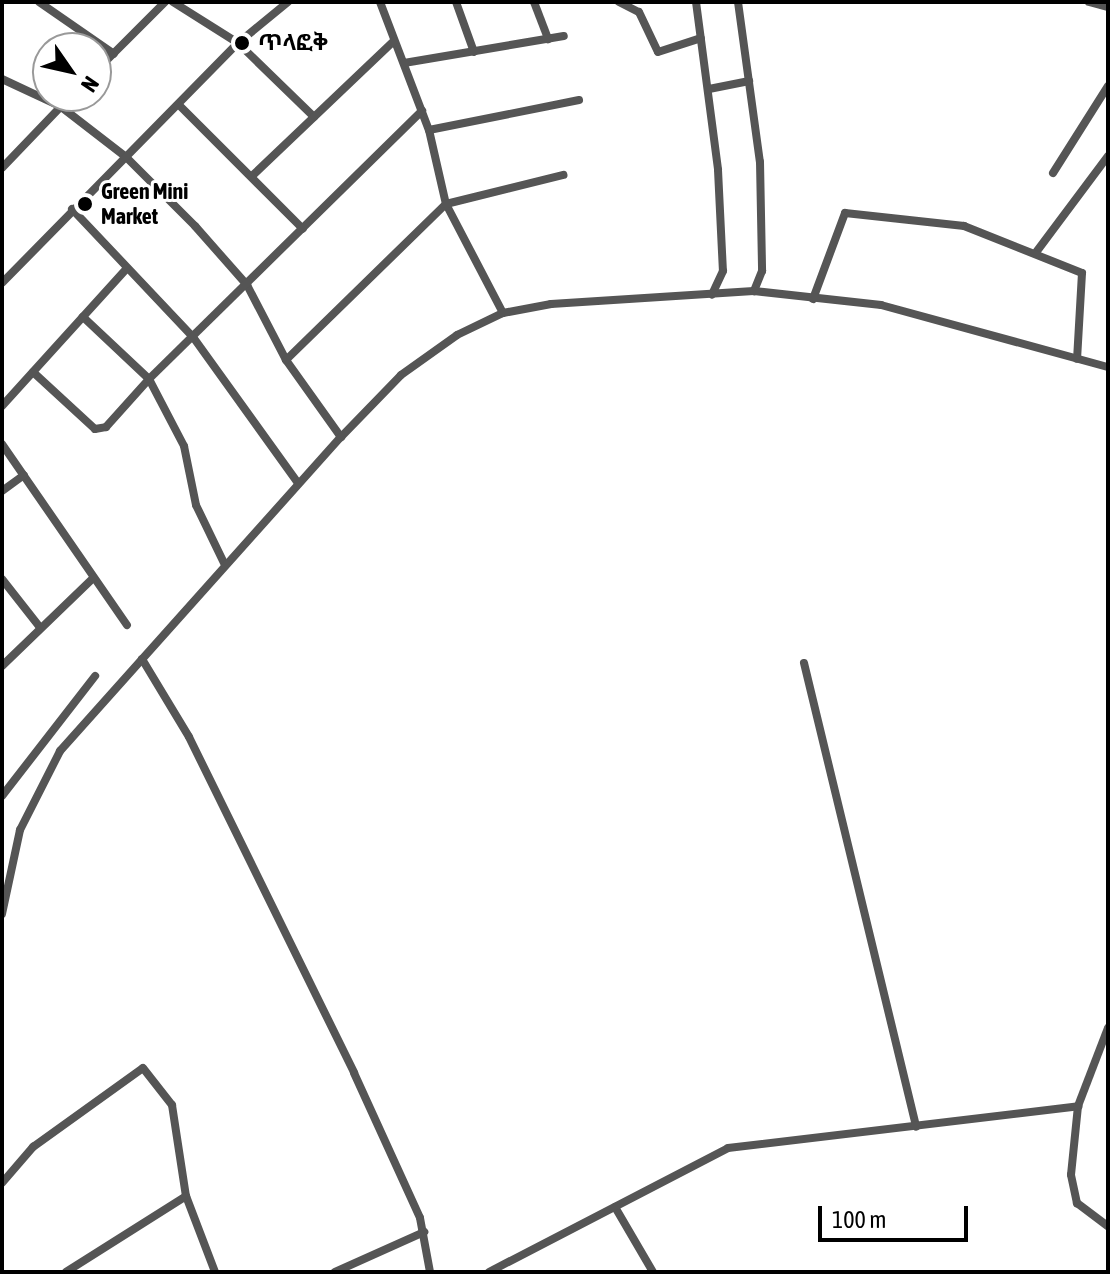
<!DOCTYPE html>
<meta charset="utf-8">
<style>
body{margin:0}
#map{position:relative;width:1110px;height:1274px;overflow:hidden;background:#fff;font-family:"Asap Condensed","Noto Sans Ethiopic",sans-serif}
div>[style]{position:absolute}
.minor>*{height:8px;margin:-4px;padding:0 4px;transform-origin:4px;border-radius:4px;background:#555}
.dots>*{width:22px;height:22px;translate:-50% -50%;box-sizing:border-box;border:4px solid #fff;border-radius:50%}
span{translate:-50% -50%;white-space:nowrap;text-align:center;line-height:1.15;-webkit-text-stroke:6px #fff;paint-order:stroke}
.poi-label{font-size:22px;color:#000;font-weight:700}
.left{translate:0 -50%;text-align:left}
.frame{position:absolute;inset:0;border:4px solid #000;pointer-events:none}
.north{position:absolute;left:32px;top:32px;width:80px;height:80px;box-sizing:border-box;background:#fff;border:2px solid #999;border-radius:50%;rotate:124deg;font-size:22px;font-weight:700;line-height:32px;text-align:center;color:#000}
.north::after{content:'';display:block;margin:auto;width:28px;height:36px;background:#000;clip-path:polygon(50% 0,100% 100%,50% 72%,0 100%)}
.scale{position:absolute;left:818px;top:1206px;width:150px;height:36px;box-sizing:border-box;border:4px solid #000;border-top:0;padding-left:10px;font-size:24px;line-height:28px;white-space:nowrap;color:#000;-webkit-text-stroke:6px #fff;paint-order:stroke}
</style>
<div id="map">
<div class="minor">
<i style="left:39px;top:2px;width:91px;rotate:34.7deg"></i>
<i style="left:288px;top:2px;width:65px;rotate:140.6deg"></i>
<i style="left:238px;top:43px;width:106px;rotate:44.2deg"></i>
<i style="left:380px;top:2px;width:137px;rotate:69.1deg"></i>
<i style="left:429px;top:130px;width:76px;rotate:77.1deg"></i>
<i style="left:446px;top:204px;width:123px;rotate:62.4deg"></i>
<i style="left:456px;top:2px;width:53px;rotate:70.2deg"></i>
<i style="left:534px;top:2px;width:40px;rotate:69deg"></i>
<i style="left:619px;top:2px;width:22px;rotate:27deg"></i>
<i style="left:639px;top:12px;width:44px;rotate:64.6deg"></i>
<i style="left:658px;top:52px;width:45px;rotate:-18deg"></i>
<i style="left:696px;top:2px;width:169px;rotate:82.5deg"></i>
<i style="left:718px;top:170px;width:101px;rotate:87.2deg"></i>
<i style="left:723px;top:271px;width:26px;rotate:115deg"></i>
<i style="left:738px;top:2px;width:162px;rotate:82.2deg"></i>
<i style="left:760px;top:162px;width:109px;rotate:88.9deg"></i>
<i style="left:762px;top:271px;width:22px;rotate:112deg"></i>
<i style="left:1089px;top:2px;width:20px;rotate:15deg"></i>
<i style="left:404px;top:63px;width:162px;rotate:-9.6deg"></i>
<i style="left:96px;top:71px;width:98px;rotate:-45deg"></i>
<i style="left:2px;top:79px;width:64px;rotate:25deg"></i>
<i style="left:60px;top:106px;width:83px;rotate:37.7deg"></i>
<i style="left:126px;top:157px;width:98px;rotate:45deg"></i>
<i style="left:195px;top:226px;width:79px;rotate:48.6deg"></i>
<i style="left:247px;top:285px;width:85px;rotate:62.5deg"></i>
<i style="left:286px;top:360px;width:95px;rotate:54.5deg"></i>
<i style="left:709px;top:89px;width:41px;rotate:-11.3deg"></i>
<i style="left:179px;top:105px;width:175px;rotate:45deg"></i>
<i style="left:429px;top:130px;width:153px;rotate:-11.3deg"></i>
<i style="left:2px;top:168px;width:100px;rotate:-46.2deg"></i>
<i style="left:1053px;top:173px;width:103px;rotate:-57.7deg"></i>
<i style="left:252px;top:176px;width:196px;rotate:-43.6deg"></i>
<i style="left:72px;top:209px;width:176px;rotate:46.6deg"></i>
<i style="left:193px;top:337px;width:180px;rotate:54.3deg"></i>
<i style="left:1037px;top:251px;width:119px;rotate:-53.2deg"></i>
<i style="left:2px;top:283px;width:337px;rotate:-45.5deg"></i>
<i style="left:238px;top:43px;width:77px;rotate:-147.8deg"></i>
<i style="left:813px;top:299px;width:92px;rotate:-69.6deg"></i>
<i style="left:845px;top:213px;width:120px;rotate:6.2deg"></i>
<i style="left:964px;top:226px;width:127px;rotate:21.7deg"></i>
<i style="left:1082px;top:273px;width:86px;rotate:93.3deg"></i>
<i style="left:286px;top:360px;width:223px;rotate:-44.3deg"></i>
<i style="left:446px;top:204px;width:121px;rotate:-13.9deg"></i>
<i style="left:33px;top:372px;width:84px;rotate:42.6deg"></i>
<i style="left:95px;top:429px;width:11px;rotate:-10deg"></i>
<i style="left:106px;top:427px;width:64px;rotate:-48.1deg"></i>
<i style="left:149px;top:379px;width:91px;rotate:-136.8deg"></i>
<i style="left:2px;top:406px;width:186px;rotate:-47.8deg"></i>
<i style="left:2px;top:444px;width:220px;rotate:55.4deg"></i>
<i style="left:2px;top:491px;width:27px;rotate:-36deg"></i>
<i style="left:224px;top:563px;width:64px;rotate:-115.8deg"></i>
<i style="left:196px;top:505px;width:60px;rotate:-101.5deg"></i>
<i style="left:184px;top:446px;width:76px;rotate:-117.6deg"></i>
<i style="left:149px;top:379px;width:383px;rotate:-44.5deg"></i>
<i style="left:2px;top:579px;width:60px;rotate:51.8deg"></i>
<i style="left:142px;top:659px;width:91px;rotate:58.9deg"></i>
<i style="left:189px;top:737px;width:374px;rotate:63.8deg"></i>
<i style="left:354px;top:1073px;width:159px;rotate:65.5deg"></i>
<i style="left:420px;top:1218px;width:55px;rotate:79.5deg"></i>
<i style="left:804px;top:663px;width:477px;rotate:76.4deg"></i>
<i style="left:2px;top:666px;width:127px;rotate:-44deg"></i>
<i style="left:2px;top:796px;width:152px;rotate:-52.2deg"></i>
<i style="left:2px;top:914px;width:86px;rotate:-77.9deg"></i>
<i style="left:20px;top:830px;width:89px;rotate:-63.1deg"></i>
<i style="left:60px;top:751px;width:421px;rotate:-48.2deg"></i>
<i style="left:341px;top:437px;width:86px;rotate:-45.9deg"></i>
<i style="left:401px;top:375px;width:69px;rotate:-35.5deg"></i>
<i style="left:457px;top:335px;width:51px;rotate:-25.6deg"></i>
<i style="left:503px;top:313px;width:49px;rotate:-10.6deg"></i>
<i style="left:551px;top:304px;width:203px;rotate:-3.7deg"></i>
<i style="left:754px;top:291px;width:128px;rotate:6.3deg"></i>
<i style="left:881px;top:305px;width:235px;rotate:15.3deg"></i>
<i style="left:1078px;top:1106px;width:69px;rotate:95.8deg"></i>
<i style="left:1071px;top:1175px;width:29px;rotate:78deg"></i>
<i style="left:1077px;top:1203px;width:39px;rotate:37deg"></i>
<i style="left:2px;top:1183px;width:48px;rotate:-49.3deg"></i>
<i style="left:33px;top:1147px;width:135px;rotate:-35.7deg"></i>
<i style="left:143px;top:1068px;width:47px;rotate:51.9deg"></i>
<i style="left:172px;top:1105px;width:92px;rotate:81.3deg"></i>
<i style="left:186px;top:1196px;width:81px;rotate:69.1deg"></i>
<i style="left:615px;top:1207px;width:75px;rotate:59.7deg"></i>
<i style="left:66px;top:1272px;width:142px;rotate:-32.3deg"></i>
<i style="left:335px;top:1272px;width:98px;rotate:-24.2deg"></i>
<i style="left:489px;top:1272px;width:269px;rotate:-27.4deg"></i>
<i style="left:728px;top:1148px;width:353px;rotate:-6.8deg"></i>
<i style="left:1078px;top:1106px;width:84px;rotate:-69deg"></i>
</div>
<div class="dots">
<i style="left:242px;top:43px;background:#000"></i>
<i style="left:85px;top:204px;background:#000"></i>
</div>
<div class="poi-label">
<span class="left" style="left:258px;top:43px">ጥላፎቅ</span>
<span class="left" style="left:101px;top:204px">Green Mini<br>Market</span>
</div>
<div class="frame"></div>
<div class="north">N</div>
<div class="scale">100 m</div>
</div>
